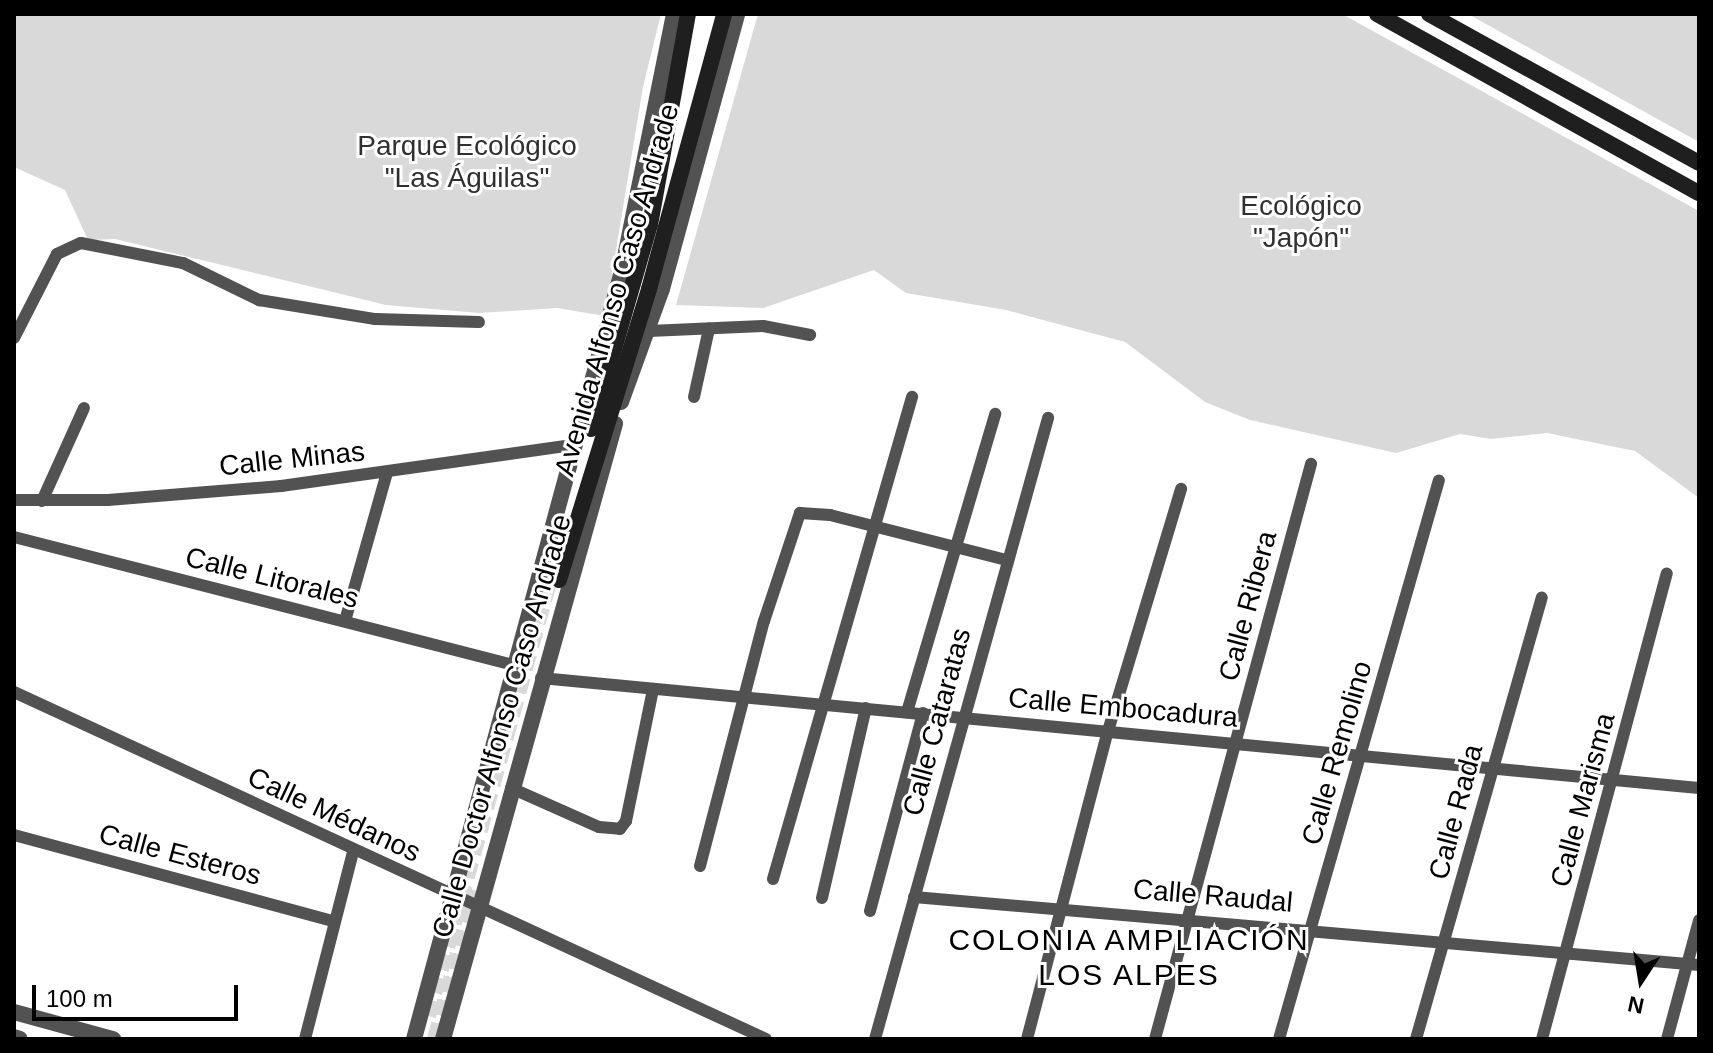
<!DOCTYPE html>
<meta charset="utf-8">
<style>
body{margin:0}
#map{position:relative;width:1713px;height:1053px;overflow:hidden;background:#fff;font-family:Arial,sans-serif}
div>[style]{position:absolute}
.green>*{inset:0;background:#d9d9d9}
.secondary-tunnel>*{height:16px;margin-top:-8px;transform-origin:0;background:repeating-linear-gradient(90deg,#d9d9d9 0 16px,transparent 0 24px)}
.minor>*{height:12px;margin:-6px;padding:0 6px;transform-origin:6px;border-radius:6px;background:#525252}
.tertiary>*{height:16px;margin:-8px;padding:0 8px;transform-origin:8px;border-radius:8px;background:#525252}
.secondary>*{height:16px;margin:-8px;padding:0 8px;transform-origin:8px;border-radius:8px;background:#1f1f1f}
span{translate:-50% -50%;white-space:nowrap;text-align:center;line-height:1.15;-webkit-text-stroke:6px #fff;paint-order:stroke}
.park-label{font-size:28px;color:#303030}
.street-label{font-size:28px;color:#000}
.neighbourhood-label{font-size:30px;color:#000;letter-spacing:2px}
.frame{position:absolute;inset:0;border:16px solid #000;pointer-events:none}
.north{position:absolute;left:1601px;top:941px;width:80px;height:80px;-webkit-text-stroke:6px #fff;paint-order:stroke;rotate:192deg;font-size:22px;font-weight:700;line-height:32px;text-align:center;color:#000}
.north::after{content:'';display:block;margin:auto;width:28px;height:36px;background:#000;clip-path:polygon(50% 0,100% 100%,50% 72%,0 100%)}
.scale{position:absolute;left:32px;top:985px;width:206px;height:36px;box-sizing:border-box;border:4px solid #000;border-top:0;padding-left:10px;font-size:24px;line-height:28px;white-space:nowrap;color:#000;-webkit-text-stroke:6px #fff;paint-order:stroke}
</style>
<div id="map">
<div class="green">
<i style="clip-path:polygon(14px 14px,661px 14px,643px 87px,605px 316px,557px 308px,479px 313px,386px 305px,115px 239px,88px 240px,65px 190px,14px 167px)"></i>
<i style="clip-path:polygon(758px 14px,1342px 14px,1699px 211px,1699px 498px,1635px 451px,1547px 433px,1491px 439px,1460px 434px,1396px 453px,1250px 420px,1205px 402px,1125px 342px,1006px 310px,906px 293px,874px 270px,763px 308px,676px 305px)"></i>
<i style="clip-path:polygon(1468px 14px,1699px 14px,1699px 142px)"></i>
</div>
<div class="secondary-tunnel">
<i style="left:428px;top:1016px;width:454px;rotate:-74.4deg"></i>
<i style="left:435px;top:1039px;width:154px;rotate:-75deg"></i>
</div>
<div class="minor">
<i style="left:649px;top:331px;width:114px;rotate:-2.5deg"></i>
<i style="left:763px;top:326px;width:48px;rotate:10.8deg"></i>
<i style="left:14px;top:338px;width:94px;rotate:-62.9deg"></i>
<i style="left:57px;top:254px;width:26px;rotate:-25deg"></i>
<i style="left:81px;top:243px;width:104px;rotate:11.1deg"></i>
<i style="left:183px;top:263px;width:85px;rotate:26deg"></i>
<i style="left:259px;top:300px;width:118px;rotate:9.3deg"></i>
<i style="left:375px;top:319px;width:104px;rotate:1.7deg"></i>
<i style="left:694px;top:397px;width:70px;rotate:-77.6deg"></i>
<i style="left:14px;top:500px;width:94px"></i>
<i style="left:108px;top:500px;width:174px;rotate:-4.6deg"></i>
<i style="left:281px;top:486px;width:296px;rotate:-8deg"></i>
<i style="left:42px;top:501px;width:102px;rotate:-65.7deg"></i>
<i style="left:14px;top:537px;width:519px;rotate:14.38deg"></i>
<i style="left:345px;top:621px;width:154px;rotate:-74.2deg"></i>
<i style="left:541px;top:678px;width:1163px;rotate:5.43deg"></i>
<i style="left:14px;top:692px;width:828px;rotate:24.77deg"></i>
<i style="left:907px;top:712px;width:311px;rotate:-73.5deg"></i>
<i style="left:511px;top:788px;width:96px;rotate:23.9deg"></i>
<i style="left:599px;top:827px;width:21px;rotate:5deg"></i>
<i style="left:620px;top:829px;width:10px;rotate:-53deg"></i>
<i style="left:626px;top:821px;width:135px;rotate:-78.4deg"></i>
<i style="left:14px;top:835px;width:330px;rotate:15.1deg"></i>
<i style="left:700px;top:866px;width:253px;rotate:-75.4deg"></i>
<i style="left:764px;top:621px;width:114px;rotate:-71.6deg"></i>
<i style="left:800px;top:513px;width:30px;rotate:4deg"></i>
<i style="left:830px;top:515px;width:183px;rotate:14.3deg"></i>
<i style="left:773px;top:879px;width:502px;rotate:-73.91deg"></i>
<i style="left:914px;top:897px;width:788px;rotate:4.95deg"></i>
<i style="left:822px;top:898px;width:195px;rotate:-77deg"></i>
<i style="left:870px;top:911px;width:205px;rotate:-75deg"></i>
<i style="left:305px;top:1039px;width:193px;rotate:-75.6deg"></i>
<i style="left:875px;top:1039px;width:645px;rotate:-74.43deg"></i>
<i style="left:1027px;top:1039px;width:318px;rotate:-75.3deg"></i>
<i style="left:1108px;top:731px;width:253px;rotate:-73.2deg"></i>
<i style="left:1155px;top:1039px;width:596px;rotate:-74.82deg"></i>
<i style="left:1279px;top:1039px;width:581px;rotate:-74.03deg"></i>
<i style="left:1416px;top:1039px;width:459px;rotate:-74.1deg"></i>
<i style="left:1542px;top:1039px;width:482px;rotate:-75deg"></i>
<i style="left:1667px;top:1039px;width:123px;rotate:-74.9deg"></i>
</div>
<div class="tertiary">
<i style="left:621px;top:402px;width:120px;rotate:-70.1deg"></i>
<i style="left:662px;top:289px;width:285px;rotate:-74.7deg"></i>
<i style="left:14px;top:1012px;width:103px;rotate:15.3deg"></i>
<i style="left:14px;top:1037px;width:6px;rotate:18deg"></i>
<i style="left:414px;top:1039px;width:800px;rotate:-74.85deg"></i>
<i style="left:623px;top:267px;width:258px;rotate:-78.6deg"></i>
<i style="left:443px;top:1039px;width:639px;rotate:-74.38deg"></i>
</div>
<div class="secondary">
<i style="left:1377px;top:14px;width:368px;rotate:29.1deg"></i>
<i style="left:1429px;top:14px;width:308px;rotate:28.9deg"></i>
<i style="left:591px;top:429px;width:212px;rotate:-73.9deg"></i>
<i style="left:650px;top:225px;width:214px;rotate:-79.8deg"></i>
<i style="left:559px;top:580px;width:305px;rotate:-72.8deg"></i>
<i style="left:649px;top:289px;width:285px;rotate:-74.7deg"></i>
</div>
<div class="park-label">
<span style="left:467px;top:162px">Parque Ecológico<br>"Las Águilas"</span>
<span style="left:1301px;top:222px">Ecológico<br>"Japón"</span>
</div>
<div class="street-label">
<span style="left:617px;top:290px;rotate:-74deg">Avenida Alfonso Caso Andrade</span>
<span style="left:292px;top:459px;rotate:-6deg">Calle Minas</span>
<span style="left:272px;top:578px;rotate:14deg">Calle Litorales</span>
<span style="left:1248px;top:606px;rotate:-75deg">Calle Ribera</span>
<span style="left:1123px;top:708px;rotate:5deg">Calle Embocadura</span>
<span style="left:937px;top:722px;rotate:-75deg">Calle Cataratas</span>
<span style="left:502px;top:726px;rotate:-74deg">Calle Doctor Alfonso Caso Andrade</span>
<span style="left:1337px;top:753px;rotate:-74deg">Calle Remolino</span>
<span style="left:1583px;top:800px;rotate:-75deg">Calle Marisma</span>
<span style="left:1456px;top:812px;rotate:-75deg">Calle Rada</span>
<span style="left:334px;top:815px;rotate:25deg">Calle Médanos</span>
<span style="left:180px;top:855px;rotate:15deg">Calle Esteros</span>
<span style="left:1213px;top:896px;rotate:5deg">Calle Raudal</span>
</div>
<div class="neighbourhood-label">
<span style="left:1129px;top:957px">COLONIA AMPLIACIÓN<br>LOS ALPES</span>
</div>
<div class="frame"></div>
<div class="north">N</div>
<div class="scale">100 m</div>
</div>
